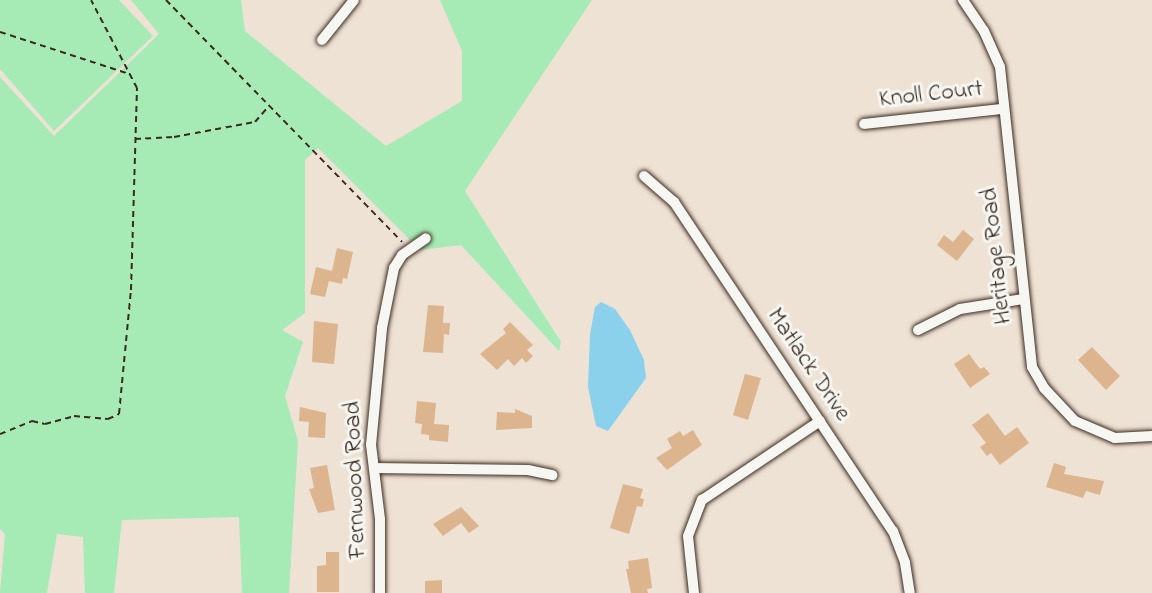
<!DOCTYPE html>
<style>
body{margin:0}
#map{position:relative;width:1152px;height:593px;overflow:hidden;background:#eee2d4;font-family:"Indie Flower",sans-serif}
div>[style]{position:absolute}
.green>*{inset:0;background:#a6eab5}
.water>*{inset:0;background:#8bd1ec}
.building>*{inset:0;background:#dcb48d}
.path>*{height:2px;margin-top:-1px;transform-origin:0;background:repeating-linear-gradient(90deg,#3b2a1e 0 6px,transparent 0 10.5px)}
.roads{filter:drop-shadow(0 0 2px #3b2a1e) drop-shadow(0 0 2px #3b2a1e)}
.minor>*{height:10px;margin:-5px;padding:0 5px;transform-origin:5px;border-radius:5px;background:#f6f6f2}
span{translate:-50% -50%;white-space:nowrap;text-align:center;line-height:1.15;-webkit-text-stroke:6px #f6f6f2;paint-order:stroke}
.street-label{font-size:24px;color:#3b2a1e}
</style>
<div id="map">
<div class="green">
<i style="clip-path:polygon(0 0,119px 0,153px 36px,54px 131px,0 69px)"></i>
<i style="clip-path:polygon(131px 0,241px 0,245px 31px,386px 146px,462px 101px,462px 51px,440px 0,592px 0,465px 191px,561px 342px,559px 351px,461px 245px,420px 250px,318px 148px,305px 160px,305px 313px,282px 330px,303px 342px,285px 396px,298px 441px,289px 593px,242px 593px,239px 517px,122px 520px,114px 593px,85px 593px,83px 537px,57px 534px,47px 593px,0 593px,5px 534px,0 529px,0 77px,54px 136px,159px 34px)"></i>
</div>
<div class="water">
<i style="clip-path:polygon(601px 302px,615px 309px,630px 330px,644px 360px,646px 378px,608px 431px,596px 426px,588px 387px,590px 334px,595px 307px)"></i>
</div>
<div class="building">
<i style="clip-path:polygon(963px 230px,974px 239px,957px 261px,937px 245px,944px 235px,953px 242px)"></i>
<i style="clip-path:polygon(337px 248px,353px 252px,347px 279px,343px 278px,342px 284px,329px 281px,325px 297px,310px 294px,316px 267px,332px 271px)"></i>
<i style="clip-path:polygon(428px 305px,444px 306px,443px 323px,450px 323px,449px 335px,444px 334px,443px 353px,423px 352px)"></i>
<i style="clip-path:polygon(314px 321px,338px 324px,334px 364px,312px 362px)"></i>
<i style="clip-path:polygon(510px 322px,533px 345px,527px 350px,533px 356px,526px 363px,522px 358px,514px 366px,508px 359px,497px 370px,480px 354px,506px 333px,503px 329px)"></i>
<i style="clip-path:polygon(1092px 347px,1120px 376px,1106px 390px,1078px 360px)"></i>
<i style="clip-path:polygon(969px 354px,980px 369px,984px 367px,990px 374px,970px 388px,954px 364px)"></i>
<i style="clip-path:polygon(745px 374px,761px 378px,748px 420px,733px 415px)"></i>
<i style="clip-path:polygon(417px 401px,436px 403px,434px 424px,449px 425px,448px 442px,429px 440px,429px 435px,421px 434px,422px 424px,415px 423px)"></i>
<i style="clip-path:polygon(300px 407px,326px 413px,325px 438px,308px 437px,309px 422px,299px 421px)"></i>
<i style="clip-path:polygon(515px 409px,532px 416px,532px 428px,496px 430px,497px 412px,515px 413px)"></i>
<i style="clip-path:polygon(988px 413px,1005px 436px,1017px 427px,1029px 443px,1000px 465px,991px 453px,987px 456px,980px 447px,986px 443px,972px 425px)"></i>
<i style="clip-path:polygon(693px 430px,702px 445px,667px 470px,656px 458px,672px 448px,667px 439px,680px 431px,683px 436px)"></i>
<i style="clip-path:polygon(1054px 463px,1066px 467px,1064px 474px,1104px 481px,1100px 495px,1086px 491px,1083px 498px,1046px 487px)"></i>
<i style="clip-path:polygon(327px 465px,335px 510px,318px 513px,309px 489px,314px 488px,310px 468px)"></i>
<i style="clip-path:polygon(623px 484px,643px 489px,640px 498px,644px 499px,642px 507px,637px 506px,629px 534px,610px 528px)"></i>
<i style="clip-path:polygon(461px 507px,479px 526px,469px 533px,461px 523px,443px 536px,433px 524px)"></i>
<i style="clip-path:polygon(326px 552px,339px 552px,339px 592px,317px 592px,317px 566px,326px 565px)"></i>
<i style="clip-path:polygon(648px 558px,652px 588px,647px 589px,648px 593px,631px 593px,626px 569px,629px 569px,628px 561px)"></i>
<i style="clip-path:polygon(442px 580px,442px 593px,425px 593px,425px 581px)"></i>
</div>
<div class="path">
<i style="left:166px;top:0;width:338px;rotate:45.7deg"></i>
<i style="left:0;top:32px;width:136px;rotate:18deg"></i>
<i style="left:135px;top:139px;width:39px;rotate:-3deg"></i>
<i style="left:174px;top:137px;width:82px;rotate:-10.5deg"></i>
<i style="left:255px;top:122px;width:20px;rotate:-49deg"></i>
<i style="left:0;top:434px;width:35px;rotate:-22deg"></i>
<i style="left:32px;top:421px;width:13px;rotate:13deg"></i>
<i style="left:45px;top:424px;width:30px;rotate:-15deg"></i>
<i style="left:74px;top:416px;width:34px;rotate:5deg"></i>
<i style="left:108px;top:419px;width:12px;rotate:-24deg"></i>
<i style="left:119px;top:414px;width:125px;rotate:-84.5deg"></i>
<i style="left:131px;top:290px;width:202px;rotate:-88.3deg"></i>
<i style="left:137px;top:88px;width:99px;rotate:-117.6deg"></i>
</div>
<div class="roads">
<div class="minor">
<i style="left:963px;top:0;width:37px;rotate:56deg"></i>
<i style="left:984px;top:31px;width:39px;rotate:66deg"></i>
<i style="left:1000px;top:67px;width:302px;rotate:83.9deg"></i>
<i style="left:1032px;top:367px;width:24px;rotate:60deg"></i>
<i style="left:1044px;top:388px;width:45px;rotate:46.8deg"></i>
<i style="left:1075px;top:421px;width:43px;rotate:23deg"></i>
<i style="left:1115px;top:438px;width:37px;rotate:-3deg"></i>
<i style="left:322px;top:40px;width:51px;rotate:-51.3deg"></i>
<i style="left:864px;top:124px;width:140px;rotate:-6.2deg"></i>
<i style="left:644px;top:176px;width:40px;rotate:41deg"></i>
<i style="left:674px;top:202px;width:395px;rotate:56.4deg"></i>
<i style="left:893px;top:531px;width:34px;rotate:69deg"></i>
<i style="left:905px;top:563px;width:30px;rotate:81deg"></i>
<i style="left:918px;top:330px;width:47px;rotate:-26.6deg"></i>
<i style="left:960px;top:309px;width:64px;rotate:-9deg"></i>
<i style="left:374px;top:468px;width:154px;rotate:0.7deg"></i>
<i style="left:528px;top:470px;width:25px;rotate:12deg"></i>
<i style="left:380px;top:593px;width:74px;rotate:-90deg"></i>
<i style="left:380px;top:519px;width:75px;rotate:-96.9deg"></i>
<i style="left:371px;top:445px;width:118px;rotate:-84.6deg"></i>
<i style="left:382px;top:328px;width:61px;rotate:-78.7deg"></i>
<i style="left:394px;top:268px;width:15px;rotate:-58deg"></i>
<i style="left:402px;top:255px;width:29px;rotate:-35deg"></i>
<i style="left:694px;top:593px;width:57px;rotate:-96deg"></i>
<i style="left:688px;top:536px;width:39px;rotate:-69deg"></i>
<i style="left:702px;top:500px;width:142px;rotate:-33.8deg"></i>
</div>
</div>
<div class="street-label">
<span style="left:931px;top:95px;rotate:-6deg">Knoll Court</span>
<span style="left:997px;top:256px;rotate:-96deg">Heritage Road</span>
<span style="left:808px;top:365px;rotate:56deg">Matlack Drive</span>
<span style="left:356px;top:480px;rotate:-92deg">Fernwood Road</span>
</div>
</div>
